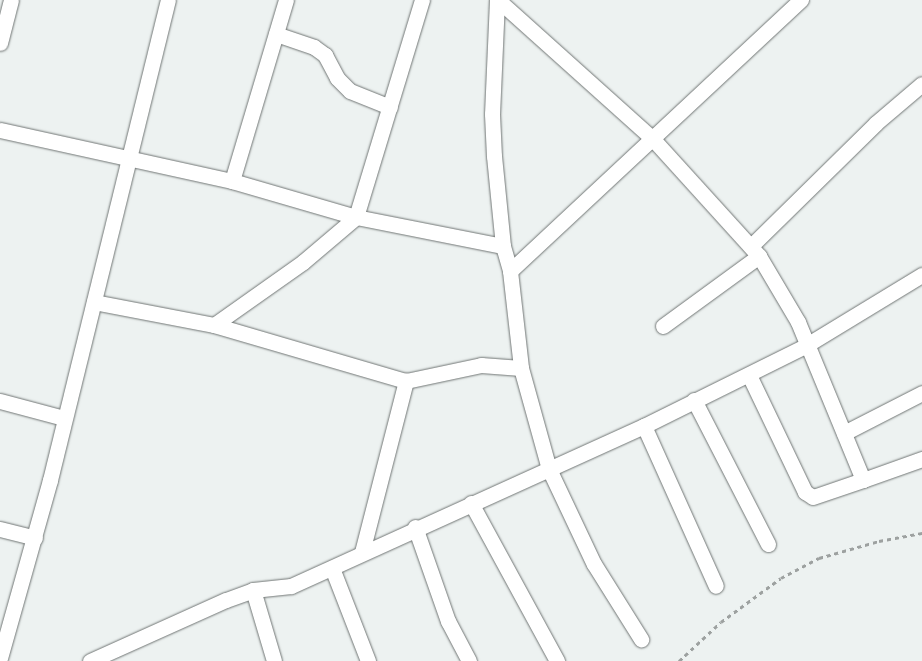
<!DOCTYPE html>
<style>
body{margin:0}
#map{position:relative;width:922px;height:661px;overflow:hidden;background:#edf2f1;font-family:Poppins,sans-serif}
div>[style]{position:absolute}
.path>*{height:3px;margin-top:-1.5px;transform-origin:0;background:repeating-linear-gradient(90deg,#9da1a0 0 4px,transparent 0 8px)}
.roads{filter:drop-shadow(0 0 1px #707574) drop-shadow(0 0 1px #707574)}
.minor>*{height:15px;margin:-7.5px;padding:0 7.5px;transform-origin:7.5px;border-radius:7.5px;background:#fff}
span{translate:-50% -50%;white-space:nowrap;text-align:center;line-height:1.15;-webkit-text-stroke:4.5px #fff;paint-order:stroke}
</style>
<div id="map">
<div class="path">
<i style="left:679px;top:661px;width:57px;rotate:-42.9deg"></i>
<i style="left:721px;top:622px;width:74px;rotate:-36.3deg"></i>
<i style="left:781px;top:578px;width:43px;rotate:-27.8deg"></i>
<i style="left:819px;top:558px;width:62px;rotate:-15.8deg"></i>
<i style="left:879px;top:541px;width:44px;rotate:-10.5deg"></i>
</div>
<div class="roads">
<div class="minor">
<i style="left:497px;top:0;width:114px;rotate:92.5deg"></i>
<i style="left:492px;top:114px;width:42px;rotate:87.3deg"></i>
<i style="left:494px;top:156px;width:90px;rotate:84.3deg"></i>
<i style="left:503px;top:246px;width:26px;rotate:74deg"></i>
<i style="left:510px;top:271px;width:98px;rotate:83.5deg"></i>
<i style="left:521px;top:368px;width:105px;rotate:74.5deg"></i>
<i style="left:549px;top:469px;width:105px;rotate:64.7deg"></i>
<i style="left:594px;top:564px;width:89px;rotate:57.9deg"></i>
<i style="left:498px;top:0;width:207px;rotate:41.9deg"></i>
<i style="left:652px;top:138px;width:159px;rotate:47.8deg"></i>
<i style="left:759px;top:256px;width:77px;rotate:59.4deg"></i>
<i style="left:798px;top:322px;width:171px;rotate:67.6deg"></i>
<i style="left:863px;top:480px;width:63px;rotate:-19.6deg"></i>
<i style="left:276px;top:34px;width:40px;rotate:18.9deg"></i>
<i style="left:314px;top:47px;width:14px;rotate:36deg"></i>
<i style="left:325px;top:55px;width:26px;rotate:62deg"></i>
<i style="left:337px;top:78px;width:18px;rotate:45deg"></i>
<i style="left:350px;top:91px;width:43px;rotate:21.8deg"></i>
<i style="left:0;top:43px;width:44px;rotate:-75.7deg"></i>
<i style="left:0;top:130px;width:238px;rotate:12.4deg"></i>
<i style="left:232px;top:181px;width:129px;rotate:16.2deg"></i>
<i style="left:356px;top:217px;width:150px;rotate:11.2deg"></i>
<i style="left:232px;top:181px;width:189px;rotate:-73.4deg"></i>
<i style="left:751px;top:246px;width:175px;rotate:-44.5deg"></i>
<i style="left:876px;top:123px;width:60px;rotate:-40.3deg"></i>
<i style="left:510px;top:271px;width:398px;rotate:-43deg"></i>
<i style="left:94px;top:302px;width:122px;rotate:10.9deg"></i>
<i style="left:214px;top:325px;width:200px;rotate:16.3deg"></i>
<i style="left:406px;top:381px;width:77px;rotate:-12deg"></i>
<i style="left:481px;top:365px;width:40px;rotate:4.3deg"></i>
<i style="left:214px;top:325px;width:109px;rotate:-35.3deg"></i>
<i style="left:303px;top:262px;width:70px;rotate:-40.3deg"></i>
<i style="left:356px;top:217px;width:227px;rotate:-73.1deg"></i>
<i style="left:663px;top:326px;width:119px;rotate:-36.1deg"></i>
<i style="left:749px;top:375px;width:130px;rotate:64.4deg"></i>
<i style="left:805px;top:492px;width:9px;rotate:32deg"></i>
<i style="left:813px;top:497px;width:53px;rotate:-18.8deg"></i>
<i style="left:694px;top:400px;width:162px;rotate:62.8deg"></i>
<i style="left:0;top:401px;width:66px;rotate:14.9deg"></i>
<i style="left:644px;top:426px;width:175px;rotate:65.8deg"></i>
<i style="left:844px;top:433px;width:88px;rotate:-27.1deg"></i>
<i style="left:471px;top:503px;width:180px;rotate:61.4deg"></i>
<i style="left:415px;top:527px;width:100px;rotate:70.7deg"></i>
<i style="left:448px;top:621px;width:45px;rotate:62.3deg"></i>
<i style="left:0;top:529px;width:36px;rotate:14deg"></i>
<i style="left:362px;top:552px;width:177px;rotate:-75.6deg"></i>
<i style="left:332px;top:568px;width:100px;rotate:68.8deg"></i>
<i style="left:253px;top:590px;width:74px;rotate:73.5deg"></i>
<i style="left:0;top:658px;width:185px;rotate:-74.3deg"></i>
<i style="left:50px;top:480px;width:494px;rotate:-76.2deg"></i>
<i style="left:90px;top:661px;width:149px;rotate:-24.2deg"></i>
<i style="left:226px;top:600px;width:29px;rotate:-20deg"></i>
<i style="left:253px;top:590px;width:38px;rotate:-6deg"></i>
<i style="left:291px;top:586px;width:388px;rotate:-24.4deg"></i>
<i style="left:644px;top:426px;width:180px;rotate:-26.4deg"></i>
<i style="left:805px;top:346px;width:137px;rotate:-31.3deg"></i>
</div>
</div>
</div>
